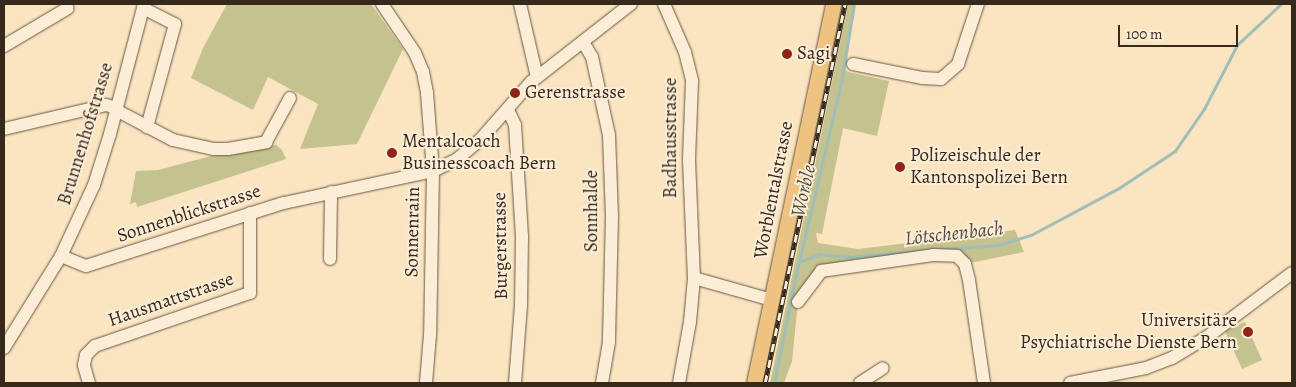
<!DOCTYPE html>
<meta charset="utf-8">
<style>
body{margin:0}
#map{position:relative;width:1296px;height:387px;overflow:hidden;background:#fbe4c0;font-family:Alegreya,serif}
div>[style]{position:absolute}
.green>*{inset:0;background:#c4c28e}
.stream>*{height:2.5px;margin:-1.25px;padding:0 1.25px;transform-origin:1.25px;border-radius:1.25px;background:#a0beb8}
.roads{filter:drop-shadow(0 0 1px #665844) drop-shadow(0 0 1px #665844)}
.minor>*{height:12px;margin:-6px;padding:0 6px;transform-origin:6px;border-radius:6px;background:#fcedd6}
.major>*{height:15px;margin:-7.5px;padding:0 7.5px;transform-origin:7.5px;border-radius:7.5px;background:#eec280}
.rail>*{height:4.5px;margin-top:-2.25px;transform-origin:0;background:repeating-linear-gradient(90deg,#fcedd6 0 8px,#35291b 0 16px);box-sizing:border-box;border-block:1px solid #35291b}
.dots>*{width:14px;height:14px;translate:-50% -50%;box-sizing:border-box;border:2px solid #fcedd6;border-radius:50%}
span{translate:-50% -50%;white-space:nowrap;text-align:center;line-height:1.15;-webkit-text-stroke:4px #fcedd6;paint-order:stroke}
.poi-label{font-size:19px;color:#35291b}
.left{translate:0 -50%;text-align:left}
.right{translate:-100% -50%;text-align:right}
.street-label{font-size:19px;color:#35291b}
.water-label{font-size:20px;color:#504e42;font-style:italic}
.frame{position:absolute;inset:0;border:5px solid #35291b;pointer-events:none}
.scale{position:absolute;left:1118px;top:25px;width:120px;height:22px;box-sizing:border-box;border:2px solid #35291b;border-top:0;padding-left:6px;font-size:15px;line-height:18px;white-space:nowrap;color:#35291b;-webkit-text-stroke:4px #fcedd6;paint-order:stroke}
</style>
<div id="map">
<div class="green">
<i style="clip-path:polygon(227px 4px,371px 4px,403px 49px,357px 144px,300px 149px,318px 104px,268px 77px,253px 110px,191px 78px,203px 48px)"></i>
<i style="clip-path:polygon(848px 4px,856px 4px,844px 68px,848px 72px,889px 81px,877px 136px,843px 128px,822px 234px,816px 233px,818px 243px,858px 249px,1015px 230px,1024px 252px,965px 264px,957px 256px,821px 271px,798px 302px,792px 361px,784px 383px,770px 383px)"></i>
<i style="clip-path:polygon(276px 145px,282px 150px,286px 159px,137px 207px,136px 202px,130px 204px,136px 171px,158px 170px,219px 154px)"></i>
<i style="clip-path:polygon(1245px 322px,1262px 360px,1242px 369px,1225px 331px)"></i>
</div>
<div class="stream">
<i style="left:801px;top:261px;width:20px;rotate:-20deg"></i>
<i style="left:820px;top:254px;width:27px;rotate:6deg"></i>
<i style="left:847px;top:257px;width:151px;rotate:-4.5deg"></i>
<i style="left:998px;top:245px;width:34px;rotate:-17deg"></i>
<i style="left:1031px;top:235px;width:100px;rotate:-28.1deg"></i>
<i style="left:1119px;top:188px;width:67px;rotate:-33.5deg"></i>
<i style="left:1175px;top:151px;width:51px;rotate:-55.4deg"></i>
<i style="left:1204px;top:109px;width:72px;rotate:-62.7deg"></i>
<i style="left:1237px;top:45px;width:60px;rotate:-43deg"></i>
<i style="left:774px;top:383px;width:106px;rotate:-78.6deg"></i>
<i style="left:795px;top:279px;width:206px;rotate:-76.8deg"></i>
<i style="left:842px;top:78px;width:75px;rotate:-80.8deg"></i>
</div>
<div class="roads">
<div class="minor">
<i style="left:382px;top:4px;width:59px;rotate:56deg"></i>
<i style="left:415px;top:53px;width:21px;rotate:67deg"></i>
<i style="left:423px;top:72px;width:21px;rotate:79deg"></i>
<i style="left:427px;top:93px;width:78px;rotate:85.6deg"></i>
<i style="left:433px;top:171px;width:164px;rotate:91deg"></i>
<i style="left:430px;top:335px;width:48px;rotate:94.8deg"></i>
<i style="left:520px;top:4px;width:75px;rotate:76.9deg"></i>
<i style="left:664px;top:4px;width:52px;rotate:66.4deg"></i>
<i style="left:685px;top:52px;width:30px;rotate:76deg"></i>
<i style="left:692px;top:81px;width:79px;rotate:92.2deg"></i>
<i style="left:689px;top:160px;width:118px;rotate:87.6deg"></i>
<i style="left:694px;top:278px;width:81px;rotate:15.8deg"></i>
<i style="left:143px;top:8px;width:36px;rotate:27deg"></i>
<i style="left:175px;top:24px;width:107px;rotate:105.2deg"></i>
<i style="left:583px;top:42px;width:17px;rotate:59deg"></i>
<i style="left:592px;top:57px;width:80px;rotate:77.7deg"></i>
<i style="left:609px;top:135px;width:81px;rotate:87.9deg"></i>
<i style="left:612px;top:216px;width:126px;rotate:91.4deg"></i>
<i style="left:609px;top:342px;width:42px;rotate:99.7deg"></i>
<i style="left:4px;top:46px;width:74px;rotate:-30.7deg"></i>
<i style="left:853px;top:64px;width:70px;rotate:11.5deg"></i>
<i style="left:922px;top:78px;width:19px;rotate:3deg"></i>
<i style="left:941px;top:79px;width:23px;rotate:-41deg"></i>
<i style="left:958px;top:64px;width:63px;rotate:-71.6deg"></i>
<i style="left:116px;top:110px;width:64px;rotate:27.8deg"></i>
<i style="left:173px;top:140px;width:42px;rotate:12.4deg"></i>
<i style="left:214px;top:149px;width:14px"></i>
<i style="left:228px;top:149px;width:39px;rotate:-10deg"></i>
<i style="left:266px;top:142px;width:50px;rotate:-61.4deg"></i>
<i style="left:508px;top:110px;width:17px;rotate:65deg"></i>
<i style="left:515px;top:125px;width:111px;rotate:86.4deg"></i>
<i style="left:522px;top:236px;width:69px;rotate:90.8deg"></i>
<i style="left:521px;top:305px;width:78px;rotate:94.4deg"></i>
<i style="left:4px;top:129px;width:105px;rotate:-13.2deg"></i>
<i style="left:106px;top:105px;width:11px;rotate:15deg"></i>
<i style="left:61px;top:256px;width:27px;rotate:22deg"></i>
<i style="left:86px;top:266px;width:208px;rotate:-17.7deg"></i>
<i style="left:284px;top:203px;width:152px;rotate:-12.1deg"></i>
<i style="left:433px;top:171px;width:25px;rotate:-26deg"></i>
<i style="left:456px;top:160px;width:31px;rotate:-40deg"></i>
<i style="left:480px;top:140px;width:77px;rotate:-48.7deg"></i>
<i style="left:531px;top:82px;width:127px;rotate:-38deg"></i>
<i style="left:330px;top:259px;width:67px;rotate:-89.1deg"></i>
<i style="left:798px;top:302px;width:39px;rotate:-53deg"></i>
<i style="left:821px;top:271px;width:113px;rotate:-8.1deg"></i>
<i style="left:933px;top:255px;width:24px;rotate:2deg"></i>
<i style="left:957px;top:256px;width:11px;rotate:45deg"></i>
<i style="left:965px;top:264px;width:16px;rotate:76deg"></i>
<i style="left:969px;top:280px;width:104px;rotate:81.7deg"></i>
<i style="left:4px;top:348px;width:108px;rotate:-58.2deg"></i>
<i style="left:61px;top:256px;width:78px;rotate:-65.1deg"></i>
<i style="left:94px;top:185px;width:53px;rotate:-72.6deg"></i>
<i style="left:110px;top:134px;width:134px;rotate:-75.3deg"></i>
<i style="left:89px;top:383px;width:19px;rotate:-106deg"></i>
<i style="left:84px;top:365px;width:10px;rotate:-79deg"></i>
<i style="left:86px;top:355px;width:13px;rotate:-45deg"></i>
<i style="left:95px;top:346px;width:164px;rotate:-18.9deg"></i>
<i style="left:250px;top:293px;width:80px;rotate:-90deg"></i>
<i style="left:679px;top:383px;width:62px;rotate:-79.8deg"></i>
<i style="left:690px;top:322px;width:44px;rotate:-84.8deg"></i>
<i style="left:860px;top:383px;width:27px;rotate:-33deg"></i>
<i style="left:1070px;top:383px;width:77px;rotate:-11.2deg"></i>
<i style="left:1146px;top:368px;width:28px;rotate:-21deg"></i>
<i style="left:1172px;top:358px;width:41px;rotate:-31deg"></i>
<i style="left:1207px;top:337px;width:106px;rotate:-37deg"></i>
</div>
<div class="major">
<i style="left:754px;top:383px;width:387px;rotate:-78.2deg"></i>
</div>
</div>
<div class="rail">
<i style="left:765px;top:383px;width:387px;rotate:-78.1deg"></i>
</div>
<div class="dots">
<i style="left:787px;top:54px;background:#8f2418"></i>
<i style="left:515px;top:93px;background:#8f2418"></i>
<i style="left:392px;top:153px;background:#8f2418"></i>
<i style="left:900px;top:167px;background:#8f2418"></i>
<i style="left:1248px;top:332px;background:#8f2418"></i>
</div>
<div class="poi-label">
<span class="left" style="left:797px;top:54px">Sagi</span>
<span class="left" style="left:525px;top:93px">Gerenstrasse</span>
<span class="left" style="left:402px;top:153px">Mentalcoach<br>Businesscoach Bern</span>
<span class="left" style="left:910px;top:167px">Polizeischule der<br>Kantonspolizei Bern</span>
<span class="right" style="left:1237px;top:332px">Universitäre<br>Psychiatrische Dienste Bern</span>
</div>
<div class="street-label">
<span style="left:86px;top:134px;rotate:-73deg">Brunnenhofstrasse</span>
<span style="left:671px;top:138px;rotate:-90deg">Badhausstrasse</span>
<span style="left:774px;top:190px;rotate:-79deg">Worblentalstrasse</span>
<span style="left:592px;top:211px;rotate:-90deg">Sonnhalde</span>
<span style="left:189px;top:214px;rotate:-18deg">Sonnenblickstrasse</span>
<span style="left:413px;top:232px;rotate:-89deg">Sonnenrain</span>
<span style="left:501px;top:246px;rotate:-91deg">Burgerstrasse</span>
<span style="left:171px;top:300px;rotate:-19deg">Hausmattstrasse</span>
</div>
<div class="water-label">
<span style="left:803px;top:191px;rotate:-77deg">Worble</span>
<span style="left:954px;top:233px;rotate:-6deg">Lötschenbach</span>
</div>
<div class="frame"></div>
<div class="scale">100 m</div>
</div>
